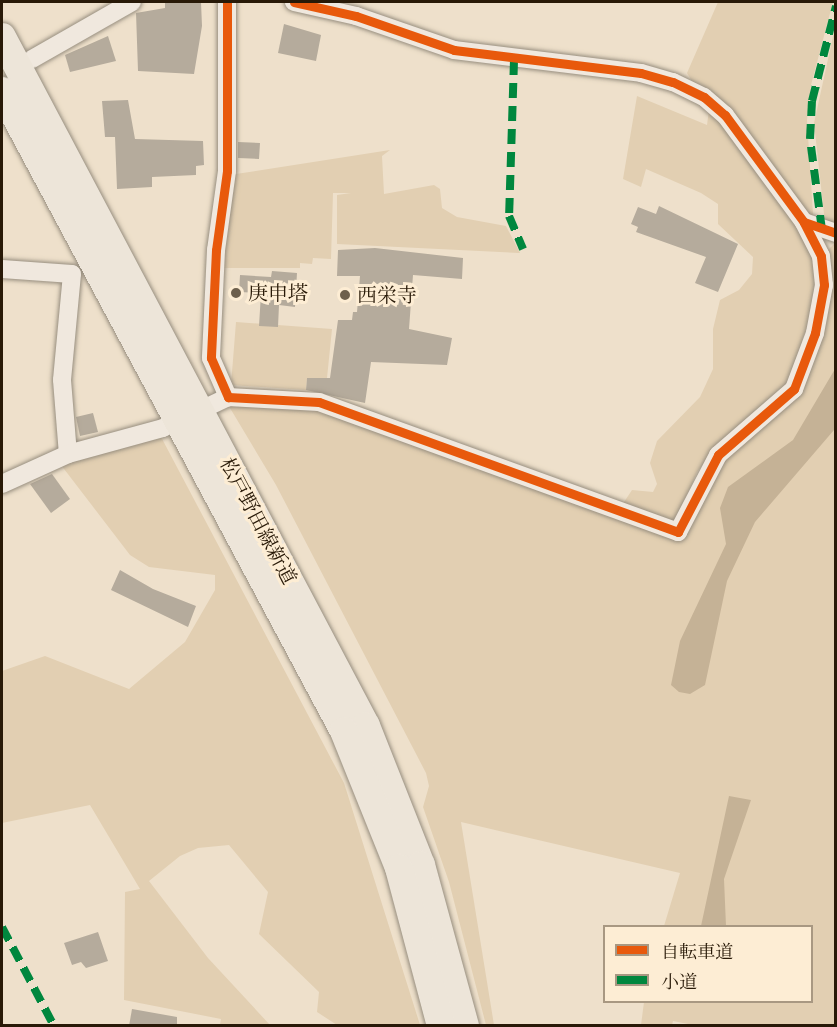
<!DOCTYPE html>
<meta charset="utf-8">
<style>
body{margin:0}
#map{position:relative;width:837px;height:1027px;overflow:hidden;background:#eee0cb;font-family:"Libre Caslon Text","Noto Serif JP",serif}
div>[style]{position:absolute}
.green>*{inset:0;background:#e2cfb2}
.water>*{inset:0;background:#c5b296}
.building>*{inset:0;background:#b5ab9c}
.roads{filter:drop-shadow(0 0 2px #978e7f) drop-shadow(0 0 2px #978e7f)}
.minor>*{height:18px;margin:-9px;padding:0 9px;transform-origin:9px;border-radius:9px;background:#f0e8de}
.primary>*{height:28px;margin:-14px;padding:0 14px;transform-origin:14px;border-radius:14px;background:#ede5d9}
.quiet>*{height:8px;margin-top:-4px;transform-origin:0;background:repeating-linear-gradient(90deg,#00873e 0 15px,transparent 0 23px)}
.cycleway>*{height:9px;margin:-4.5px;padding:0 4.5px;transform-origin:4.5px;border-radius:4.5px;background:#e8590c}
.dots>*{width:16px;height:16px;translate:-50% -50%;box-sizing:border-box;border:3px solid #fdedd4;border-radius:50%}
span{translate:-50% -50%;white-space:nowrap;text-align:center;line-height:1.15;-webkit-text-stroke:6px #fdedd4;paint-order:stroke}
.poi-label{font-size:20px;color:#281907}
.left{translate:0 -50%;text-align:left}
.street-label{font-size:20px;color:#281907}
.frame{position:absolute;inset:0;border:3px solid #281907;pointer-events:none}
.legend{position:absolute;left:603px;top:925px;width:210px;height:78px;box-sizing:border-box;background:#fdedd4;border:2px solid #a89882;margin:0;padding:8px 10px;list-style:none;font-size:18px;color:#281907}
.legend li{display:flex;align-items:center;gap:12px;height:30px}
.legend b{width:30px;border:2px solid #a89882}
</style>
<div id="map">
<div class="green">
<i style="clip-path:polygon(718px 2px,833px 2px,811px 85px,807px 120px,817px 275px,813px 309px,785px 391px,714px 451px,697px 472px,677px 519px,668px 522px,622px 505px,632px 490px,653px 492px,657px 484px,650px 463px,657px 441px,700px 397px,713px 369px,713px 329px,720px 300px,739px 290px,752px 274px,753px 257px,718px 224px,718px 204px,701px 193px,646px 169px,641px 187px,623px 179px,637px 96px,707px 125px,709px 110px,687px 73px)"></i>
<i style="clip-path:polygon(835px 27px,835px 225px,825px 223px,814px 123px)"></i>
<i style="clip-path:polygon(390px 150px,382px 156px,384px 194px,434px 185px,440px 189px,442px 208px,457px 217px,506px 226px,520px 253px,337px 244px,337px 195px,351px 193px,333px 193px,331px 259px,313px 258px,312px 264px,300px 263px,300px 268px,221px 268px,236px 174px)"></i>
<i style="clip-path:polygon(835px 243px,835px 1025px,698px 1026px,673px 1021px,672px 1025px,641px 1025px,644px 1002px,812px 1002px,812px 926px,664px 926px,680px 873px,461px 822px,494px 1025px,486px 1025px,449px 882px,423px 807px,429px 786px,426px 773px,276px 485px,227px 403px,308px 408px,683px 538px,721px 461px,790px 403px,825px 253px)"></i>
<i style="clip-path:polygon(236px 322px,332px 329px,327px 378px,307px 378px,306px 390px,231px 385px)"></i>
<i style="clip-path:polygon(160px 435px,344px 783px,420px 1025px,337px 1025px,317px 1012px,319px 992px,259px 934px,268px 892px,229px 845px,198px 848px,180px 856px,149px 881px,208px 958px,270px 1025px,220px 1025px,221px 1019px,124px 1000px,125px 892px,140px 889px,90px 805px,2px 823px,2px 671px,45px 656px,129px 689px,185px 642px,215px 590px,215px 575px,149px 567px,130px 555px,61px 465px)"></i>
</div>
<div class="water">
<i style="clip-path:polygon(835px 369px,834px 430px,755px 522px,727px 581px,705px 685px,690px 694px,679px 692px,671px 685px,680px 641px,726px 544px,720px 508px,728px 487px,793px 440px)"></i>
<i style="clip-path:polygon(729px 796px,751px 800px,724px 879px,726px 926px,701px 926px)"></i>
</div>
<div class="building">
<i style="clip-path:polygon(165px 2px,201px 2px,202px 26px,194px 74px,138px 71px,136px 13px,165px 8px)"></i>
<i style="clip-path:polygon(284px 24px,321px 35px,316px 61px,278px 53px)"></i>
<i style="clip-path:polygon(108px 36px,116px 61px,70px 72px,65px 55px)"></i>
<i style="clip-path:polygon(128px 100px,135px 139px,203px 141px,204px 165px,196px 166px,196px 175px,152px 177px,152px 187px,117px 189px,115px 137px,105px 137px,102px 101px)"></i>
<i style="clip-path:polygon(238px 142px,260px 143px,259px 159px,238px 158px)"></i>
<i style="clip-path:polygon(659px 206px,738px 244px,718px 292px,695px 283px,706px 257px,636px 232px,638px 227px,631px 224px,638px 207px,656px 214px)"></i>
<i style="clip-path:polygon(375px 248px,463px 258px,462px 279px,413px 275px,409px 329px,452px 338px,447px 365px,371px 362px,365px 403px,306px 390px,307px 378px,330px 378px,338px 320px,352px 320px,353px 312px,357px 312px,360px 276px,337px 276px,338px 250px)"></i>
<i style="clip-path:polygon(272px 271px,297px 273px,295px 307px,279px 305px,278px 327px,259px 326px,261px 293px,239px 292px,240px 275px,271px 277px)"></i>
<i style="clip-path:polygon(93px 413px,98px 432px,80px 436px,76px 417px)"></i>
<i style="clip-path:polygon(52px 474px,70px 499px,51px 513px,30px 484px)"></i>
<i style="clip-path:polygon(120px 570px,153px 589px,196px 606px,188px 627px,111px 590px)"></i>
<i style="clip-path:polygon(98px 932px,108px 961px,86px 968px,81px 962px,72px 965px,64px 943px)"></i>
<i style="clip-path:polygon(132px 1009px,177px 1017px,177px 1026px,129px 1026px)"></i>
</div>
<div class="roads">
<div class="minor">
<i style="left:227px;top:2px;width:169px;rotate:90deg"></i>
<i style="left:227px;top:171px;width:80px;rotate:97.9deg"></i>
<i style="left:216px;top:250px;width:108px;rotate:92.7deg"></i>
<i style="left:211px;top:358px;width:43px;rotate:66.4deg"></i>
<i style="left:228px;top:397px;width:91px;rotate:3.1deg"></i>
<i style="left:319px;top:402px;width:382px;rotate:19.9deg"></i>
<i style="left:678px;top:532px;width:87px;rotate:-62.5deg"></i>
<i style="left:718px;top:455px;width:101px;rotate:-41deg"></i>
<i style="left:794px;top:389px;width:60px;rotate:-69.4deg"></i>
<i style="left:815px;top:333px;width:49px;rotate:-79.4deg"></i>
<i style="left:824px;top:285px;width:29px;rotate:-96deg"></i>
<i style="left:821px;top:256px;width:38px;rotate:-117deg"></i>
<i style="left:294px;top:2px;width:64px;rotate:12.7deg"></i>
<i style="left:356px;top:16px;width:104px;rotate:19.1deg"></i>
<i style="left:454px;top:50px;width:188px;rotate:7deg"></i>
<i style="left:641px;top:73px;width:33px;rotate:16deg"></i>
<i style="left:673px;top:82px;width:34px;rotate:26deg"></i>
<i style="left:704px;top:97px;width:28px;rotate:41deg"></i>
<i style="left:725px;top:115px;width:133px;rotate:53.6deg"></i>
<i style="left:804px;top:222px;width:34px;rotate:19deg"></i>
<i style="left:32px;top:59px;width:115px;rotate:-29.7deg"></i>
<i style="left:2px;top:269px;width:70px;rotate:4.1deg"></i>
<i style="left:72px;top:274px;width:106px;rotate:95.4deg"></i>
<i style="left:62px;top:380px;width:74px;rotate:85.4deg"></i>
<i style="left:2px;top:484px;width:72px;rotate:-24.4deg"></i>
<i style="left:68px;top:454px;width:98px;rotate:-15.3deg"></i>
<i style="left:163px;top:428px;width:72px;rotate:-25.5deg"></i>
</div>
<div class="primary">
<i style="left:2px;top:37px;width:779px;rotate:62.15deg"></i>
<i style="left:366px;top:726px;width:149px;rotate:68.4deg"></i>
<i style="left:421px;top:865px;width:167px;rotate:74.7deg"></i>
<i style="left:2px;top:91px;width:726px;rotate:61.88deg"></i>
<i style="left:344px;top:731px;width:148px;rotate:68.1deg"></i>
<i style="left:399px;top:868px;width:163px;rotate:75.1deg"></i>
</div>
</div>
<div class="quiet">
<i style="left:514px;top:60px;width:156px;rotate:91.8deg"></i>
<i style="left:509px;top:216px;width:36px;rotate:67deg"></i>
<i style="left:822px;top:230px;width:92px;rotate:-97.5deg"></i>
<i style="left:810px;top:139px;width:38px;rotate:-87deg"></i>
<i style="left:812px;top:101px;width:98px;rotate:-75.8deg"></i>
<i style="left:2px;top:927px;width:112px;rotate:62.3deg"></i>
</div>
<div class="cycleway">
<i style="left:227px;top:2px;width:169px;rotate:90deg"></i>
<i style="left:227px;top:171px;width:80px;rotate:97.9deg"></i>
<i style="left:216px;top:250px;width:108px;rotate:92.7deg"></i>
<i style="left:211px;top:358px;width:43px;rotate:66.4deg"></i>
<i style="left:228px;top:397px;width:91px;rotate:3.1deg"></i>
<i style="left:319px;top:402px;width:382px;rotate:19.9deg"></i>
<i style="left:678px;top:532px;width:87px;rotate:-62.5deg"></i>
<i style="left:718px;top:455px;width:101px;rotate:-41deg"></i>
<i style="left:794px;top:389px;width:60px;rotate:-69.4deg"></i>
<i style="left:815px;top:333px;width:49px;rotate:-79.4deg"></i>
<i style="left:824px;top:285px;width:29px;rotate:-96deg"></i>
<i style="left:821px;top:256px;width:38px;rotate:-117deg"></i>
<i style="left:294px;top:2px;width:64px;rotate:12.7deg"></i>
<i style="left:356px;top:16px;width:104px;rotate:19.1deg"></i>
<i style="left:454px;top:50px;width:188px;rotate:7deg"></i>
<i style="left:641px;top:73px;width:33px;rotate:16deg"></i>
<i style="left:673px;top:82px;width:34px;rotate:26deg"></i>
<i style="left:704px;top:97px;width:28px;rotate:41deg"></i>
<i style="left:725px;top:115px;width:133px;rotate:53.6deg"></i>
<i style="left:804px;top:222px;width:34px;rotate:19deg"></i>
</div>
<div class="dots">
<i style="left:236px;top:293px;background:#6d5f4c"></i>
<i style="left:345px;top:295px;background:#6d5f4c"></i>
</div>
<div class="poi-label">
<span class="left" style="left:248px;top:293px">庚申塔</span>
<span class="left" style="left:357px;top:295px">西栄寺</span>
</div>
<div class="street-label">
<span style="left:258px;top:521px;rotate:62deg">松戸野田線新道</span>
</div>
<div class="frame"></div>
<ul class="legend">
<li><b style="height:8px;background:#e8590c"></b>自転車道</li>
<li><b style="height:8px;background:#00873e"></b>小道</li>
</ul>
</div>
